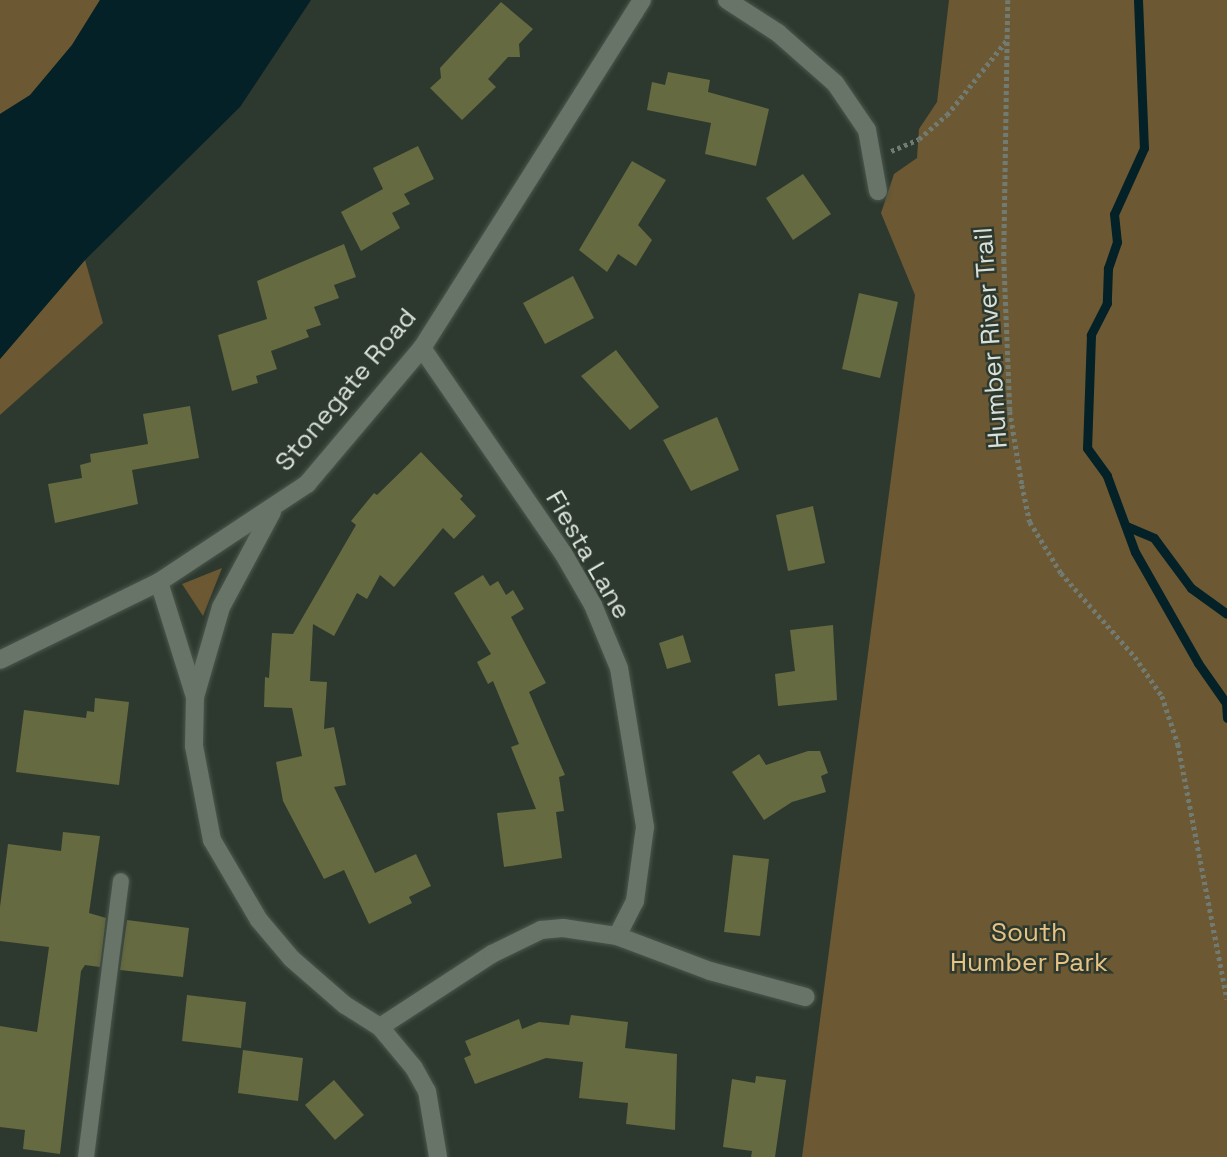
<!DOCTYPE html>
<style>
body{margin:0}
#map{position:relative;width:1227px;height:1157px;overflow:hidden;background:#2d392e;font-family:"Space Grotesk",sans-serif}
div>[style]{position:absolute}
.green>*{inset:0;background:#6c5832}
.water>*{inset:0;background:#032126}
.stream>*{height:9px;margin:-4.5px;padding:0 4.5px;transform-origin:4.5px;border-radius:4.5px;background:#032126}
.building>*{inset:0;background:#656a40}
.path>*{height:4.5px;margin-top:-2.25px;transform-origin:0;background:repeating-linear-gradient(90deg,#717b71 0 3.5px,transparent 0 7px)}
.roads{filter:drop-shadow(0 0 2px #4c564d) drop-shadow(0 0 2px #4c564d)}
.lane>*{height:16px;margin:-8px;padding:0 8px;transform-origin:8px;border-radius:8px;background:#677467}
.street>*{height:18px;margin:-9px;padding:0 9px;transform-origin:9px;border-radius:9px;background:#677467}
span{translate:-50% -50%;white-space:nowrap;text-align:center;line-height:1.15;-webkit-text-stroke:5px #2d392e;paint-order:stroke}
.street-label{font-size:26px;color:#d9e0d9}
.park-label{font-size:26px;color:#e7c383}
</style>
<div id="map">
<div class="green">
<i style="clip-path:polygon(0 0,100px 0,72px 45px,30px 96px,0 114px)"></i>
<i style="clip-path:polygon(949px 0,1227px 0,1227px 1157px,802px 1157px,915px 295px,881px 213px,894px 174px,917px 158px,919px 129px,937px 102px)"></i>
<i style="clip-path:polygon(85px 260px,103px 323px,0 415px,0 359px)"></i>
<i style="clip-path:polygon(222px 568px,203px 616px,182px 584px)"></i>
</div>
<div class="water">
<i style="clip-path:polygon(100px 0,311px 0,240px 107px,85px 260px,0 359px,0 114px,30px 95px,72px 45px)"></i>
</div>
<div class="stream">
<i style="left:1138px;top:0;width:148px;rotate:87.7deg"></i>
<i style="left:1144px;top:148px;width:72px;rotate:114.4deg"></i>
<i style="left:1114px;top:214px;width:28px;rotate:84deg"></i>
<i style="left:1117px;top:242px;width:28px;rotate:109deg"></i>
<i style="left:1108px;top:268px;width:35px;rotate:92deg"></i>
<i style="left:1107px;top:303px;width:36px;rotate:117deg"></i>
<i style="left:1091px;top:335px;width:113px;rotate:92deg"></i>
<i style="left:1087px;top:448px;width:34px;rotate:54deg"></i>
<i style="left:1107px;top:476px;width:81px;rotate:69.8deg"></i>
<i style="left:1135px;top:552px;width:128px;rotate:60.4deg"></i>
<i style="left:1198px;top:663px;width:49px;rotate:55deg"></i>
<i style="left:1226px;top:703px;width:15px;rotate:86deg"></i>
<i style="left:1126px;top:526px;width:30px;rotate:23deg"></i>
<i style="left:1154px;top:538px;width:62px;rotate:53.5deg"></i>
<i style="left:1191px;top:588px;width:44px;rotate:35.8deg"></i>
</div>
<div class="building">
<i style="clip-path:polygon(501px 2px,533px 29px,519px 44px,520px 57px,508px 57px,488px 79px,496px 87px,462px 120px,430px 88px,441px 78px,440px 68px)"></i>
<i style="clip-path:polygon(668px 72px,710px 80px,708px 92px,769px 109px,756px 166px,705px 154px,711px 123px,647px 110px,652px 82px,665px 85px)"></i>
<i style="clip-path:polygon(418px 146px,434px 179px,404px 194px,410px 204px,392px 213px,400px 228px,361px 251px,341px 212px,383px 189px,373px 168px)"></i>
<i style="clip-path:polygon(632px 161px,666px 180px,638px 225px,652px 240px,636px 266px,618px 254px,607px 272px,579px 250px)"></i>
<i style="clip-path:polygon(803px 174px,831px 214px,793px 240px,766px 198px)"></i>
<i style="clip-path:polygon(344px 244px,356px 277px,334px 285px,339px 298px,314px 307px,321px 325px,306px 330px,309px 337px,271px 351px,277px 369px,256px 376px,258px 383px,232px 391px,218px 335px,267px 319px,257px 281px)"></i>
<i style="clip-path:polygon(573px 276px,594px 318px,545px 344px,523px 303px)"></i>
<i style="clip-path:polygon(859px 293px,898px 302px,880px 378px,842px 369px)"></i>
<i style="clip-path:polygon(616px 350px,659px 407px,630px 430px,581px 376px)"></i>
<i style="clip-path:polygon(190px 406px,199px 458px,132px 470px,138px 504px,55px 523px,48px 484px,82px 478px,80px 465px,91px 462px,90px 454px,148px 444px,143px 414px)"></i>
<i style="clip-path:polygon(717px 417px,739px 470px,691px 491px,663px 440px)"></i>
<i style="clip-path:polygon(421px 452px,463px 496px,460px 499px,476px 516px,454px 539px,443px 528px,394px 587px,380px 575px,367px 599px,357px 593px,334px 636px,313px 624px,310px 681px,327px 682px,324px 729px,334px 727px,346px 785px,334px 787px,375px 873px,416px 854px,431px 886px,409px 897px,412px 903px,369px 924px,344px 870px,324px 879px,283px 801px,276px 762px,302px 756px,292px 708px,264px 707px,265px 677px,269px 678px,272px 633px,293px 634px,356px 525px,351px 521px,374px 493px,377px 495px)"></i>
<i style="clip-path:polygon(813px 506px,825px 563px,788px 571px,776px 515px)"></i>
<i style="clip-path:polygon(483px 575px,490px 586px,498px 581px,506px 595px,513px 590px,524px 609px,511px 617px,546px 683px,529px 692px,565px 775px,559px 777px,564px 811px,556px 812px,562px 858px,504px 867px,497px 813px,536px 809px,511px 747px,519px 744px,493px 681px,488px 684px,477px 662px,491px 654px,454px 593px)"></i>
<i style="clip-path:polygon(833px 625px,837px 700px,778px 706px,775px 674px,795px 671px,790px 630px)"></i>
<i style="clip-path:polygon(683px 635px,691px 662px,667px 669px,659px 643px)"></i>
<i style="clip-path:polygon(95px 698px,129px 702px,119px 785px,16px 772px,24px 710px,86px 718px,87px 711px,94px 712px)"></i>
<i style="clip-path:polygon(808px 751px,820px 751px,828px 773px,821px 776px,826px 792px,792px 802px,764px 820px,732px 772px,759px 754px,766px 765px)"></i>
<i style="clip-path:polygon(63px 832px,100px 836px,89px 913px,106px 918px,100px 967px,85px 965px,81px 971px,60px 1154px,23px 1149px,25px 1130px,0 1127px,0 1026px,37px 1032px,49px 947px,0 941px,0 907px,8px 844px,61px 851px)"></i>
<i style="clip-path:polygon(733px 855px,769px 859px,760px 936px,724px 932px)"></i>
<i style="clip-path:polygon(127px 920px,189px 928px,183px 977px,120px 970px)"></i>
<i style="clip-path:polygon(187px 995px,246px 1002px,241px 1048px,182px 1041px)"></i>
<i style="clip-path:polygon(571px 1015px,628px 1022px,625px 1048px,677px 1054px,675px 1130px,626px 1124px,628px 1103px,579px 1098px,583px 1062px,546px 1058px,475px 1084px,464px 1058px,471px 1055px,465px 1041px,519px 1019px,522px 1029px,539px 1022px,569px 1025px)"></i>
<i style="clip-path:polygon(243px 1050px,303px 1058px,298px 1101px,238px 1093px)"></i>
<i style="clip-path:polygon(756px 1076px,786px 1080px,775px 1157px,751px 1157px,752px 1151px,723px 1147px,732px 1079px,755px 1083px)"></i>
<i style="clip-path:polygon(334px 1080px,364px 1115px,335px 1140px,305px 1105px)"></i>
</div>
<div class="path">
<i style="left:1008px;top:0;width:260px;rotate:90.9deg"></i>
<i style="left:1004px;top:260px;width:151px;rotate:87.7deg"></i>
<i style="left:1010px;top:411px;width:75px;rotate:80.8deg"></i>
<i style="left:1022px;top:485px;width:38px;rotate:78deg"></i>
<i style="left:1030px;top:522px;width:60px;rotate:58.7deg"></i>
<i style="left:1061px;top:573px;width:112px;rotate:48.6deg"></i>
<i style="left:1135px;top:657px;width:47px;rotate:55.3deg"></i>
<i style="left:1162px;top:696px;width:51px;rotate:71.6deg"></i>
<i style="left:1178px;top:744px;width:260px;rotate:79.1deg"></i>
<i style="left:891px;top:151px;width:30px;rotate:-23deg"></i>
<i style="left:919px;top:139px;width:37px;rotate:-41deg"></i>
<i style="left:947px;top:115px;width:95px;rotate:-51.4deg"></i>
</div>
<div class="roads">
<div class="lane">
<i style="left:86px;top:1157px;width:278px;rotate:-82.8deg"></i>
</div>
<div class="street">
<i style="left:727px;top:0;width:61px;rotate:32.9deg"></i>
<i style="left:778px;top:33px;width:76px;rotate:41.3deg"></i>
<i style="left:835px;top:83px;width:57px;rotate:55.8deg"></i>
<i style="left:867px;top:130px;width:62px;rotate:79.8deg"></i>
<i style="left:422px;top:348px;width:249px;rotate:55.5deg"></i>
<i style="left:563px;top:553px;width:60px;rotate:60deg"></i>
<i style="left:593px;top:605px;width:68px;rotate:67.6deg"></i>
<i style="left:619px;top:668px;width:161px;rotate:80.7deg"></i>
<i style="left:645px;top:827px;width:75px;rotate:97.7deg"></i>
<i style="left:635px;top:901px;width:39px;rotate:117deg"></i>
<i style="left:272px;top:512px;width:108px;rotate:118.2deg"></i>
<i style="left:221px;top:607px;width:94px;rotate:106.1deg"></i>
<i style="left:195px;top:697px;width:49px;rotate:91.2deg"></i>
<i style="left:194px;top:746px;width:96px;rotate:79.2deg"></i>
<i style="left:212px;top:840px;width:93px;rotate:59.6deg"></i>
<i style="left:259px;top:920px;width:51px;rotate:49.8deg"></i>
<i style="left:292px;top:959px;width:70px;rotate:41deg"></i>
<i style="left:345px;top:1005px;width:41px;rotate:32.2deg"></i>
<i style="left:380px;top:1027px;width:53px;rotate:50.3deg"></i>
<i style="left:414px;top:1068px;width:26px;rotate:61deg"></i>
<i style="left:427px;top:1091px;width:67px;rotate:80.5deg"></i>
<i style="left:159px;top:582px;width:121px;rotate:72.6deg"></i>
<i style="left:0;top:660px;width:177px;rotate:-26.1deg"></i>
<i style="left:159px;top:582px;width:178px;rotate:-33.5deg"></i>
<i style="left:307px;top:484px;width:178px;rotate:-49.8deg"></i>
<i style="left:422px;top:348px;width:412px;rotate:-57.7deg"></i>
<i style="left:380px;top:1027px;width:134px;rotate:-33.1deg"></i>
<i style="left:492px;top:954px;width:55px;rotate:-26.1deg"></i>
<i style="left:541px;top:930px;width:22px;rotate:-5deg"></i>
<i style="left:563px;top:928px;width:55px;rotate:8.4deg"></i>
<i style="left:617px;top:936px;width:99px;rotate:20.6deg"></i>
<i style="left:710px;top:971px;width:99px;rotate:15.2deg"></i>
</div>
</div>
<div class="street-label">
<span style="left:991px;top:338px;rotate:-94deg">Humber River Trail</span>
<span style="left:346px;top:390px;rotate:-50deg">Stonegate Road</span>
<span style="left:588px;top:555px;rotate:60deg">Fiesta Lane</span>
</div>
<div class="park-label">
<span style="left:1029px;top:948px">South<br>Humber Park</span>
</div>
</div>
